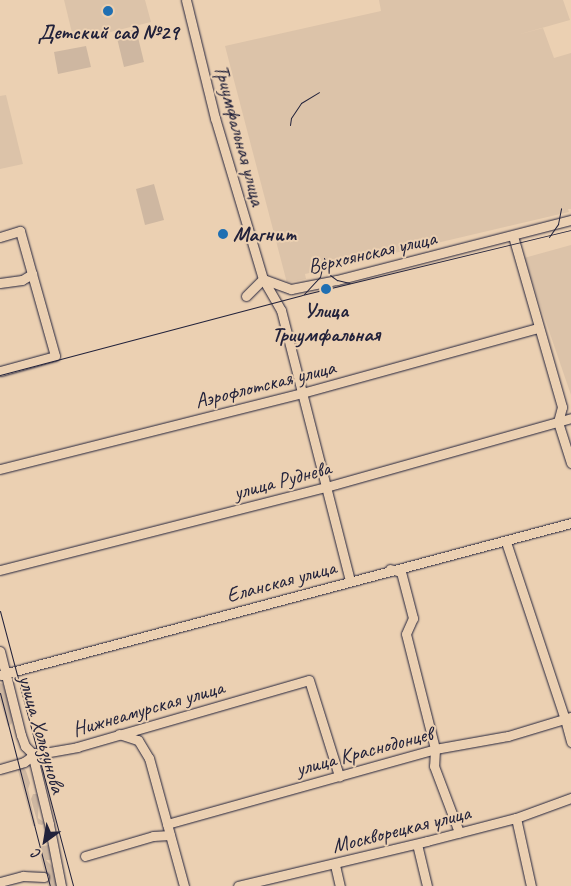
<!DOCTYPE html>
<meta charset="utf-8">
<style>
body{margin:0}
#map{position:relative;width:571px;height:886px;overflow:hidden;background:#ebd0b2;font-family:Caveat,sans-serif}
div>[style]{position:absolute}
.built>*{inset:0;background:#dcc3a9}
.green>*{inset:0;background:#ceb7a1}
.roads{filter:drop-shadow(0 0 1px #22223b) drop-shadow(0 0 1px #22223b)}
.minor>*{height:9px;margin:-4.5px;padding:0 4.5px;transform-origin:4.5px;border-radius:4.5px;background:#ebd0b2}
.tram>*{height:1px;margin:-0.5px;padding:0 0.5px;transform-origin:0.5px;border-radius:0.5px;background:#22223b}
.dots>*{width:14px;height:14px;translate:-50% -50%;box-sizing:border-box;border:2px solid #ebd0b2;border-radius:50%}
span{translate:-50% -50%;white-space:nowrap;text-align:center;line-height:1.15;-webkit-text-stroke:4px #ebd0b2;paint-order:stroke}
.poi-label{font-size:21px;color:#22223b;font-weight:700}
.left{translate:0 -50%;text-align:left}
.street-label{font-size:21px;color:#22223b}
.north{position:absolute;left:20px;top:816px;width:50px;height:50px;-webkit-text-stroke:4px #ebd0b2;paint-order:stroke;rotate:212deg;font-size:14px;font-weight:700;line-height:20px;text-align:center;color:#22223b}
.north::after{content:'';display:block;margin:auto;width:18px;height:22px;background:#22223b;clip-path:polygon(50% 0,100% 100%,50% 72%,0 100%)}
</style>
<div id="map">
<div class="built">
<i style="clip-path:polygon(64px 0,145px 0,151px 22px,74px 41px)"></i>
<i style="clip-path:polygon(379px 0,563px 0,570px 20px,517px 35px,543px 28px,554px 58px,571px 53px,571px 209px,568px 209px,569px 212px,305px 274px,306px 279px,287px 283px,225px 46px,381px 11px)"></i>
<i style="clip-path:polygon(6px 95px,23px 164px,0 169px,0 96px)"></i>
<i style="clip-path:polygon(571px 245px,571px 395px,524px 258px)"></i>
</div>
<div class="green">
<i style="clip-path:polygon(136px 29px,144px 62px,124px 67px,116px 34px)"></i>
<i style="clip-path:polygon(86px 46px,91px 67px,58px 74px,54px 52px)"></i>
<i style="clip-path:polygon(154px 184px,164px 220px,145px 225px,136px 189px)"></i>
<i style="clip-path:polygon(0 683px,3px 684px,10px 708px,12px 723px,8px 727px,0 700px)"></i>
<i style="clip-path:polygon(17px 767px,23px 767px,26px 771px,30px 783px,28px 789px,36px 826px,33px 826px)"></i>
<i style="clip-path:polygon(33px 794px,37px 794px,39px 798px,38px 818px,45px 823px,42px 825px,38px 824px,31px 799px)"></i>
<i style="clip-path:polygon(49px 845px,51px 860px,46px 860px,52px 866px,57px 886px,48px 886px,38px 847px)"></i>
</div>
<div class="roads">
<div class="minor">
<i style="left:186px;top:0;width:122px;rotate:76.2deg"></i>
<i style="left:215px;top:118px;width:168px;rotate:73.4deg"></i>
<i style="left:263px;top:279px;width:36px;rotate:60deg"></i>
<i style="left:281px;top:310px;width:280px;rotate:75.7deg"></i>
<i style="left:513px;top:236px;width:178px;rotate:74deg"></i>
<i style="left:562px;top:407px;width:16px;rotate:105deg"></i>
<i style="left:558px;top:422px;width:43px;rotate:72.4deg"></i>
<i style="left:0;top:237px;width:21px;rotate:-17deg"></i>
<i style="left:20px;top:231px;width:45px;rotate:74.4deg"></i>
<i style="left:0;top:283px;width:22px;rotate:-8deg"></i>
<i style="left:22px;top:280px;width:12px;rotate:-31deg"></i>
<i style="left:32px;top:274px;width:85px;rotate:74.3deg"></i>
<i style="left:55px;top:356px;width:57px;rotate:164.7deg"></i>
<i style="left:246px;top:296px;width:24px;rotate:-45deg"></i>
<i style="left:263px;top:279px;width:30px;rotate:20deg"></i>
<i style="left:291px;top:289px;width:47px;rotate:-11.1deg"></i>
<i style="left:337px;top:280px;width:242px;rotate:-14.4deg"></i>
<i style="left:0;top:469px;width:311px;rotate:-14.1deg"></i>
<i style="left:302px;top:393px;width:245px;rotate:-15.4deg"></i>
<i style="left:506px;top:542px;width:187px;rotate:71.6deg"></i>
<i style="left:565px;top:719px;width:24px;rotate:75deg"></i>
<i style="left:390px;top:569px;width:11px;rotate:15deg"></i>
<i style="left:401px;top:572px;width:48px;rotate:75.4deg"></i>
<i style="left:413px;top:618px;width:17px;rotate:114deg"></i>
<i style="left:406px;top:634px;width:119px;rotate:75.8deg"></i>
<i style="left:435px;top:749px;width:17px;rotate:93deg"></i>
<i style="left:434px;top:766px;width:71px;rotate:69.3deg"></i>
<i style="left:0;top:570px;width:336px;rotate:-14.3deg"></i>
<i style="left:326px;top:487px;width:255px;rotate:-15.7deg"></i>
<i style="left:0;top:651px;width:87px;rotate:76deg"></i>
<i style="left:21px;top:735px;width:12px;rotate:70deg"></i>
<i style="left:25px;top:746px;width:10px;rotate:45deg"></i>
<i style="left:32px;top:753px;width:73px;rotate:76.5deg"></i>
<i style="left:49px;top:824px;width:63px;rotate:79deg"></i>
<i style="left:0;top:675px;width:591px;rotate:-14.91deg"></i>
<i style="left:119px;top:734px;width:20px;rotate:18deg"></i>
<i style="left:138px;top:740px;width:21px;rotate:59deg"></i>
<i style="left:149px;top:758px;width:133px;rotate:74.7deg"></i>
<i style="left:32px;top:753px;width:12px"></i>
<i style="left:44px;top:753px;width:34px;rotate:-10deg"></i>
<i style="left:77px;top:747px;width:241px;rotate:-16.1deg"></i>
<i style="left:309px;top:680px;width:101px;rotate:72.6deg"></i>
<i style="left:0;top:769px;width:25px;rotate:-16deg"></i>
<i style="left:24px;top:762px;width:7px;rotate:-34deg"></i>
<i style="left:30px;top:758px;width:5px;rotate:-68deg"></i>
<i style="left:516px;top:818px;width:70px;rotate:77.6deg"></i>
<i style="left:167px;top:824px;width:278px;rotate:-15.6deg"></i>
<i style="left:435px;top:749px;width:74px;rotate:-10.1deg"></i>
<i style="left:508px;top:736px;width:66px;rotate:-16.8deg"></i>
<i style="left:417px;top:844px;width:43px;rotate:76.6deg"></i>
<i style="left:85px;top:856px;width:71px;rotate:-16.4deg"></i>
<i style="left:153px;top:836px;width:17px;rotate:-3deg"></i>
<i style="left:335px;top:865px;width:22px;rotate:77deg"></i>
<i style="left:0;top:882px;width:24px;rotate:-15deg"></i>
<i style="left:23px;top:876px;width:21px;rotate:3deg"></i>
<i style="left:238px;top:886px;width:194px;rotate:-13.4deg"></i>
<i style="left:427px;top:841px;width:92px;rotate:-14.5deg"></i>
<i style="left:516px;top:818px;width:59px;rotate:-20deg"></i>
</div>
</div>
<div class="tram">
<i style="left:290px;top:125px;width:7px;rotate:-82deg"></i>
<i style="left:291px;top:118px;width:18px;rotate:-56deg"></i>
<i style="left:301px;top:103px;width:21px;rotate:-31deg"></i>
<i style="left:549px;top:237px;width:16px;rotate:-55deg"></i>
<i style="left:558px;top:224px;width:16px;rotate:-79deg"></i>
<i style="left:324px;top:258px;width:18px;rotate:71deg"></i>
<i style="left:330px;top:275px;width:9px;rotate:36deg"></i>
<i style="left:337px;top:280px;width:13px;rotate:13deg"></i>
<i style="left:304px;top:294px;width:23px;rotate:-47deg"></i>
<i style="left:320px;top:277px;width:17px;rotate:-77deg"></i>
<i style="left:0;top:375px;width:312px;rotate:-14.8deg"></i>
<i style="left:302px;top:295px;width:277px;rotate:-13.6deg"></i>
<i style="left:0;top:611px;width:285px;rotate:75.1deg"></i>
<i style="left:0;top:693px;width:199px;rotate:75.5deg"></i>
</div>
<div class="dots">
<i style="left:108px;top:11px;background:#1f6fb2"></i>
<i style="left:223px;top:234px;background:#1f6fb2"></i>
<i style="left:326px;top:289px;background:#1f6fb2"></i>
</div>
<div class="poi-label">
<span style="left:108px;top:32px">Детский сад №29</span>
<span class="left" style="left:233px;top:234px">Магнит</span>
<span style="left:326px;top:322px">Улица<br>Триумфальная</span>
</div>
<div class="street-label">
<span style="left:240px;top:135px;rotate:75deg">Триумфальная улица</span>
<span style="left:372px;top:252px;rotate:-13deg">Верхоянская улица</span>
<span style="left:265px;top:384px;rotate:-14deg">Аэрофлотская улица</span>
<span style="left:282px;top:480px;rotate:-15deg">улица Руднева</span>
<span style="left:281px;top:581px;rotate:-15deg">Еланская улица</span>
<span style="left:148px;top:708px;rotate:-16deg">Нижнеамурская улица</span>
<span style="left:42px;top:734px;rotate:74deg">улица Хользунова</span>
<span style="left:364px;top:751px;rotate:-15deg">улица Краснодонцев</span>
<span style="left:401px;top:829px;rotate:-14deg">Москворецкая улица</span>
</div>
<div class="north">С</div>
</div>
